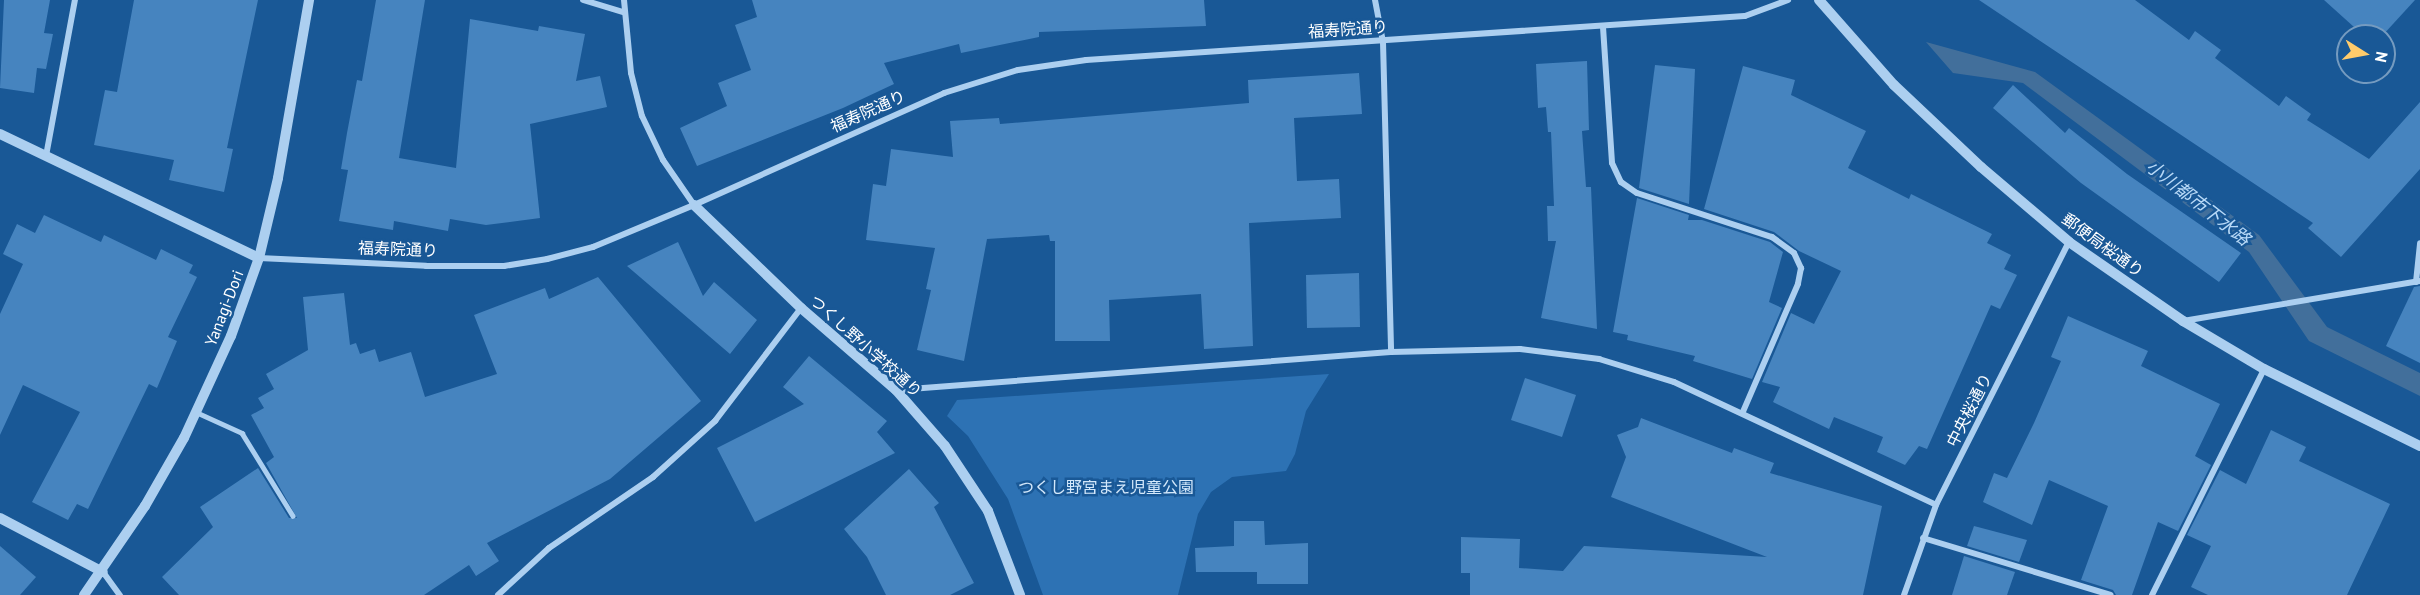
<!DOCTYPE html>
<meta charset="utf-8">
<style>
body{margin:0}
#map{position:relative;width:2420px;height:595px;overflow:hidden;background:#195896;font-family:"PT Sans","Noto Sans JP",sans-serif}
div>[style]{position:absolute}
.green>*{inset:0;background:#2d72b4}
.water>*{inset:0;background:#426f9b}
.building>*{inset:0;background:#4684bf}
.service>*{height:4.5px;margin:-2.25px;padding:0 2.25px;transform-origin:2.25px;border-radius:2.25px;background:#accff0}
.minor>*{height:6px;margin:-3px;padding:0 3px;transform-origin:3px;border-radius:3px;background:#accff0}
.tertiary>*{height:10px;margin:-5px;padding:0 5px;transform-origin:5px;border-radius:5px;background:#accff0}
span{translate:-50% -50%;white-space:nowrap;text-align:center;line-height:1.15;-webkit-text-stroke:5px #195896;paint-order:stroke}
.street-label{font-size:16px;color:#fff}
.park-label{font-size:16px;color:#d3e8fb}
.water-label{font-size:18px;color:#b8d9f7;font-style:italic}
.north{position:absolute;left:2336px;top:24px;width:60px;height:60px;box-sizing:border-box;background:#195896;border:2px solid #759bc0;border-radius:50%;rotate:101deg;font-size:16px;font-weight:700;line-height:24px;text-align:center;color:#fff}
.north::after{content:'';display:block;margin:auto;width:21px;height:27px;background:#ffcb6b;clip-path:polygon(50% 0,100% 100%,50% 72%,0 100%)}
</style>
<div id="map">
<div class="green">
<i style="clip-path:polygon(1329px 374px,1306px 411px,1295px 454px,1286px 471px,1232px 477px,1211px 492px,1198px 514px,1178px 595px,1043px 595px,1008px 499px,968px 436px,947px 416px,957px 400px)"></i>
</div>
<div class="water">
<i style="clip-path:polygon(1926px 42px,2035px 72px,2259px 235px,2327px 327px,2420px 373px,2420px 396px,2309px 341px,2249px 252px,2023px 83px,1953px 73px)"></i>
</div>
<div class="building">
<i style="clip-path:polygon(4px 0,50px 0,44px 33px,53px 34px,46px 69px,37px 68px,34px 93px,0 88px)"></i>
<i style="clip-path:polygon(134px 0,258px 0,227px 148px,233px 149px,224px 192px,169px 180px,174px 160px,94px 145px,105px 90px,117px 92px)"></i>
<i style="clip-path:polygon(376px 0,425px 0,399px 158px,456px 168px,470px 19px,538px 31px,539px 26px,585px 34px,576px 81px,600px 76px,607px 107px,530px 124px,540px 218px,486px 225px,450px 219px,448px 231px,394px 221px,393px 230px,339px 221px,348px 170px,341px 169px,347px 133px,357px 80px,362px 81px)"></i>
<i style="clip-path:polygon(752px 0,1204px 0,1206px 26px,1039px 32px,1039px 37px,961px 53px,959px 44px,884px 63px,894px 84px,843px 108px,697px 166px,680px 128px,727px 106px,718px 83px,751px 70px,735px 25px,757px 17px)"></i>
<i style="clip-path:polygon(1979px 0,2135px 0,2189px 40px,2195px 31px,2221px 50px,2215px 58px,2279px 106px,2286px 96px,2311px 114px,2307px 120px,2369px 159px,2420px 102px,2420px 169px,2341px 257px,2308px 228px,2313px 223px)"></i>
<i style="clip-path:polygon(2324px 0,2415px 0,2382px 36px,2364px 36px)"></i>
<i style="clip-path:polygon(1587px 61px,1589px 130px,1582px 131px,1586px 187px,1591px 187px,1597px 329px,1541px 318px,1556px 241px,1548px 241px,1547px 206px,1554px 206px,1551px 132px,1548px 132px,1546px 107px,1538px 108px,1536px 64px)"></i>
<i style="clip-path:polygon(1655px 65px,1695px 69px,1689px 204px,1639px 188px)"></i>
<i style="clip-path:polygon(1743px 66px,1795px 80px,1791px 95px,1866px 131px,1848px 168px,1909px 199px,1911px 194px,1992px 234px,1987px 243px,2011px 255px,2004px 269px,2017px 275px,2000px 309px,1991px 305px,1927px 449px,1919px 446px,1905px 465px,1877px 452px,1883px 437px,1834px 417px,1829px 429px,1773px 402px,1780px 387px,1762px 382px,1791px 313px,1814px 324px,1841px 271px,1799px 251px,1774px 232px,1704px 209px)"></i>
<i style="clip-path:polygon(1359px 73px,1362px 114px,1294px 118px,1297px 181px,1339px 179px,1341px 218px,1249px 223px,1253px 346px,1204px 349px,1201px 294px,1109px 300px,1110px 341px,1055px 341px,1055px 241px,1050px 241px,1049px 235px,987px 239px,964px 361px,917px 350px,931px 290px,926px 289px,935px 248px,866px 240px,873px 184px,886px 186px,891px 149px,953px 157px,950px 121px,999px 118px,1000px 124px,1249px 103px,1248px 80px)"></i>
<i style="clip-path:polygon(2013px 85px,2065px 133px,2069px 128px,2127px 174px,2241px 253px,2219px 282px,2081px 183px,1993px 108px)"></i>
<i style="clip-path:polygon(1637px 198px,1689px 215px,1688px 220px,1702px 220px,1770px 242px,1783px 252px,1769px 302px,1782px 308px,1752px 379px,1693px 361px,1695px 356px,1627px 340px,1628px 335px,1613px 332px)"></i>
<i style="clip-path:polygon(44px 215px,101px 242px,104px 235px,156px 260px,161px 249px,193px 265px,189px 273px,197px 277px,168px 337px,177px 341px,157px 388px,149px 384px,88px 509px,77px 504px,68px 520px,32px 502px,80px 412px,23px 385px,0 435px,0 314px,23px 264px,3px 254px,17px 224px,35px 233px)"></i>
<i style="clip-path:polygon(678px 242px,703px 296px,714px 282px,757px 320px,730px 354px,627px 266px)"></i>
<i style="clip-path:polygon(1359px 273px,1360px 327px,1307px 328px,1306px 275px)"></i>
<i style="clip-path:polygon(598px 277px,701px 401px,610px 479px,487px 543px,499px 561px,476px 576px,469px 565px,424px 595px,179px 595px,162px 577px,213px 527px,200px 507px,258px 468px,289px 518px,297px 518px,266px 463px,274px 457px,251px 415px,264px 408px,258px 398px,274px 389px,266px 374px,308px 350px,303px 297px,344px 293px,350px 345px,356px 343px,360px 354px,375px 349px,379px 362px,411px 352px,425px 397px,497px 374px,474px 315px,545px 288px,549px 299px)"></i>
<i style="clip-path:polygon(2420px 286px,2420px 363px,2386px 346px,2414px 287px)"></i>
<i style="clip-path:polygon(2068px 316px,2148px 351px,2141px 366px,2220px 404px,2195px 456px,2211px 465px,2178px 531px,2158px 522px,2132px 595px,2116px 595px,2113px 590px,2081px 580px,2108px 506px,2049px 480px,2032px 525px,1983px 502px,1994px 473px,2007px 478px,2034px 423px,2061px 361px,2051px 357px)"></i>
<i style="clip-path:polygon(809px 356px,887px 421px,877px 432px,895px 453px,755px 522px,717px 448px,804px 404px,783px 387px)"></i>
<i style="clip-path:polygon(1525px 378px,1576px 395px,1562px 437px,1511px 420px)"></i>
<i style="clip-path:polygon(1641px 418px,1732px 453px,1734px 448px,1774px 463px,1770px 473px,1882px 506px,1863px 595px,1470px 595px,1470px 573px,1461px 573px,1461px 537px,1520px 539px,1519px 568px,1563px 571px,1584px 546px,1767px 557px,1611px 497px,1626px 457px,1617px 435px,1638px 427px)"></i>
<i style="clip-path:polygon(2271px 430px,2306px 447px,2299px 461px,2390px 504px,2347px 595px,2208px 595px,2191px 587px,2211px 546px,2187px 535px,2220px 470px,2246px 484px)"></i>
<i style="clip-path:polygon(909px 469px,939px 503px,934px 507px,974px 583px,950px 595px,886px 595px,867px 557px,844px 529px)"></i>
<i style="clip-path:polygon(1234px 521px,1264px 521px,1265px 545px,1308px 543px,1308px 584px,1257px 584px,1257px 572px,1196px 572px,1195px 548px,1234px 546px)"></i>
<i style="clip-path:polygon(1974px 526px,2027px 540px,2019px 562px,1967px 546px)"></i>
<i style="clip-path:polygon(0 546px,36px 577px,20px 595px,0 595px)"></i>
<i style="clip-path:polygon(1964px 556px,2015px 572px,2007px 595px,1952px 595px)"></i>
</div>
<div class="service">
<i style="left:196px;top:412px;width:51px;rotate:24.5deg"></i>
<i style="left:242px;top:433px;width:97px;rotate:58.4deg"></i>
</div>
<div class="minor">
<i style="left:583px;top:0;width:42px;rotate:16.7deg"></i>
<i style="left:624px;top:0;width:73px;rotate:84.5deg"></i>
<i style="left:631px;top:73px;width:44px;rotate:75.7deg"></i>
<i style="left:642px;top:116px;width:49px;rotate:64.5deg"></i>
<i style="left:663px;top:160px;width:55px;rotate:55.4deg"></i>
<i style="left:1375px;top:0;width:43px;rotate:79.2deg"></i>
<i style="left:1383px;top:42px;width:310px;rotate:88.5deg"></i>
<i style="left:1603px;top:27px;width:136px;rotate:86.2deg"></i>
<i style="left:1612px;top:163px;width:21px;rotate:65deg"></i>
<i style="left:1621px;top:182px;width:19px;rotate:35deg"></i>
<i style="left:1637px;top:193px;width:142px;rotate:18.1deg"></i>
<i style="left:1772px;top:237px;width:27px;rotate:36deg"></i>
<i style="left:1794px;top:253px;width:17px;rotate:65deg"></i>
<i style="left:1801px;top:268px;width:16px;rotate:101deg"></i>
<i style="left:1798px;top:284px;width:139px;rotate:113.3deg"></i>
<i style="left:46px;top:156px;width:159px;rotate:-79.5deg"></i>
<i style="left:259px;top:258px;width:167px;rotate:2.7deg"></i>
<i style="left:426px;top:266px;width:78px"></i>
<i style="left:504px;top:266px;width:44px;rotate:-9.2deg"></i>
<i style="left:547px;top:259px;width:48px;rotate:-14.6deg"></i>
<i style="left:593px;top:247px;width:109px;rotate:-22.6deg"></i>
<i style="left:694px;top:205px;width:274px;rotate:-24.1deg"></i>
<i style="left:944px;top:93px;width:77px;rotate:-17.3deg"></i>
<i style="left:1018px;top:70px;width:69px;rotate:-8.4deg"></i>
<i style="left:1086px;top:60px;width:660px;rotate:-3.82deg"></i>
<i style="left:1745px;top:16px;width:46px;rotate:-20.4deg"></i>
<i style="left:2416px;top:282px;width:39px;rotate:-84deg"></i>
<i style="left:2183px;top:321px;width:240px;rotate:-9.6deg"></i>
<i style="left:897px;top:390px;width:495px;rotate:-4.4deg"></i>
<i style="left:1391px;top:352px;width:129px;rotate:-1.3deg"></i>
<i style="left:1520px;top:349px;width:80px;rotate:7.2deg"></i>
<i style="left:1599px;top:359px;width:78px;rotate:17deg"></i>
<i style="left:1674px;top:382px;width:289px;rotate:25.1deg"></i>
<i style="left:1923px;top:538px;width:196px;rotate:16.9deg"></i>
<i style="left:103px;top:572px;width:29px;rotate:54deg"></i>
<i style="left:498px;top:595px;width:69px;rotate:-42.7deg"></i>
<i style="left:549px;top:548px;width:126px;rotate:-34.3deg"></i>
<i style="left:653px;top:477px;width:84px;rotate:-42.1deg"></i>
<i style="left:715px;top:421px;width:142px;rotate:-52.7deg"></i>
<i style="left:1904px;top:595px;width:96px;rotate:-70.4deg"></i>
<i style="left:1936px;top:505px;width:295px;rotate:-63.2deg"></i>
<i style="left:2152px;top:595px;width:252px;rotate:-63.6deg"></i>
</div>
<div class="tertiary">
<i style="left:1819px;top:0;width:113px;rotate:48.6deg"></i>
<i style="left:1894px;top:85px;width:120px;rotate:43.3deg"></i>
<i style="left:1981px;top:167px;width:116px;rotate:40.4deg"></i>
<i style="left:2069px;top:242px;width:139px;rotate:34.7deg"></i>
<i style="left:2183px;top:321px;width:94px;rotate:30.7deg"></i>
<i style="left:2264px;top:369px;width:174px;rotate:26.3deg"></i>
<i style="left:0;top:134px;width:287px;rotate:25.6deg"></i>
<i style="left:694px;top:205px;width:149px;rotate:43.9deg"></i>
<i style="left:801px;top:308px;width:125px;rotate:40.8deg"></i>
<i style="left:896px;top:390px;width:74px;rotate:48.8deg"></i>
<i style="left:945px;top:446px;width:78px;rotate:56.5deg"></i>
<i style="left:988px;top:511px;width:90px;rotate:69.1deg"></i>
<i style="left:0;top:518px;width:116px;rotate:27.7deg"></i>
<i style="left:84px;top:595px;width:108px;rotate:-55.6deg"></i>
<i style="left:145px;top:506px;width:78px;rotate:-60.2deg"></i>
<i style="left:184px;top:438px;width:112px;rotate:-65.3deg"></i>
<i style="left:231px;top:336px;width:83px;rotate:-70.3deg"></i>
<i style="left:259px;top:258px;width:82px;rotate:-76.6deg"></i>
<i style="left:278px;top:178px;width:181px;rotate:-80.1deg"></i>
</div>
<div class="street-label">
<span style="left:1348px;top:29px;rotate:-4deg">福寿院通り</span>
<span style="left:868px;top:111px;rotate:-24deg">福寿院通り</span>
<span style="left:2103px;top:245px;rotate:36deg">郵便局桜通り</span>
<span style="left:398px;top:249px;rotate:2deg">福寿院通り</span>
<span style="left:224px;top:308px;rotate:-69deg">Yanagi-Dori</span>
<span style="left:866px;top:346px;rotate:42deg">つくし野小学校通り</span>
<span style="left:1969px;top:410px;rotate:-63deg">中央桜通り</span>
</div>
<div class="park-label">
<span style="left:1106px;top:487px">つくし野宮まえ児童公園</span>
</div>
<div class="water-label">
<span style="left:2198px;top:203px;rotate:38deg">小川都市下水路</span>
</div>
<div class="north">N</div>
</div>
